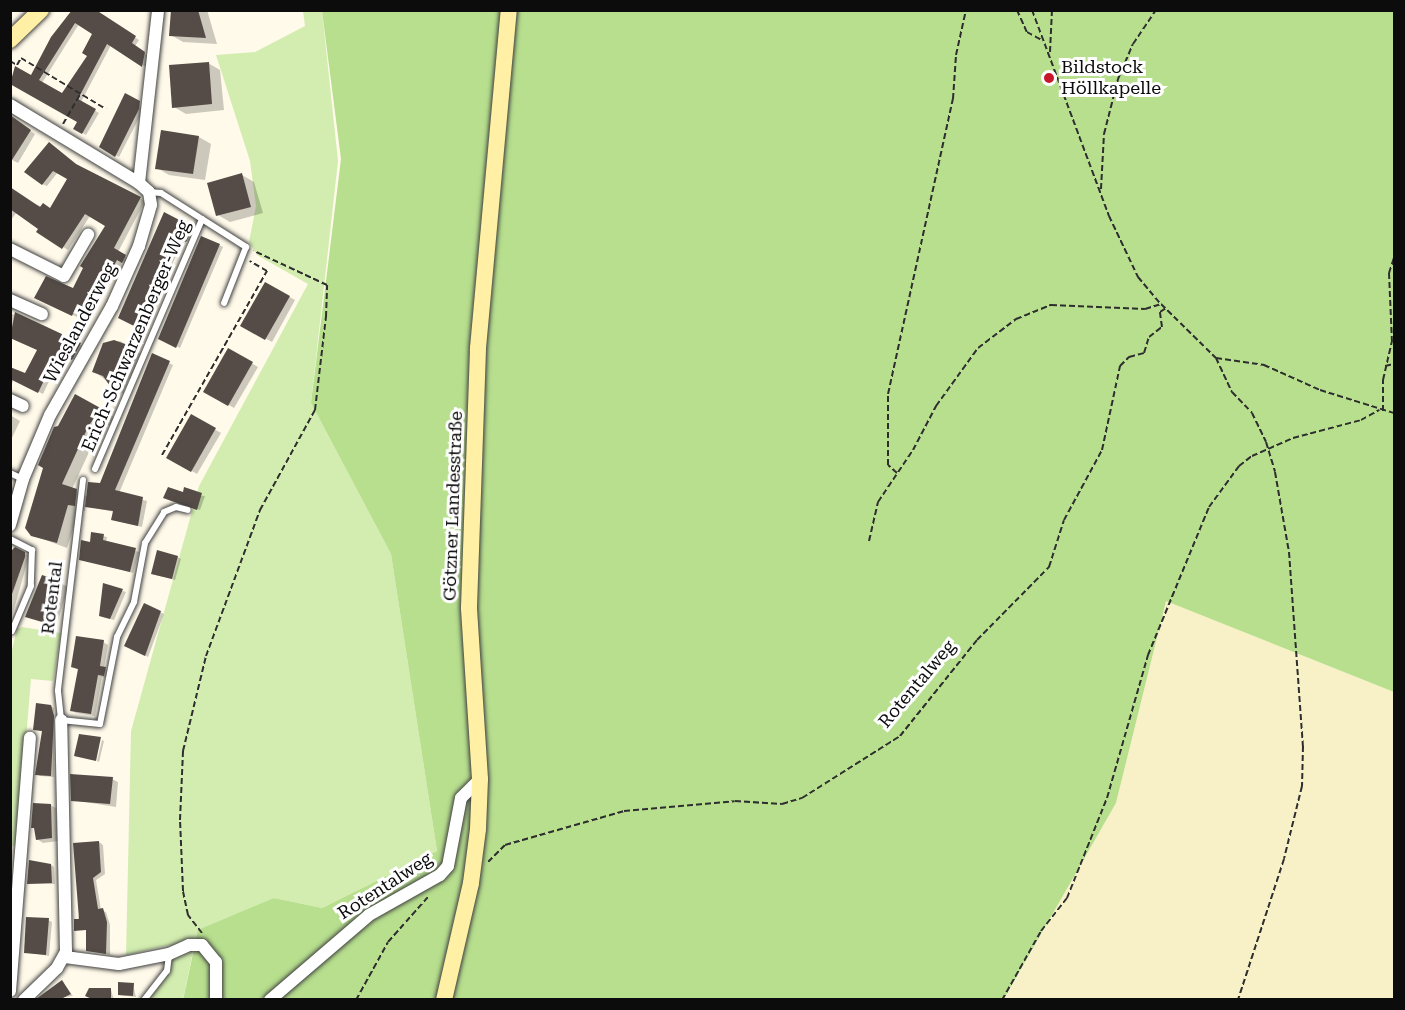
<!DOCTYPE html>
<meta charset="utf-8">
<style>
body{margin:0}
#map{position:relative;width:1405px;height:1010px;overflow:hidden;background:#fffaea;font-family:"Roboto Serif",serif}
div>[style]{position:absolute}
.farmland>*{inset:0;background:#f8f1c7}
.green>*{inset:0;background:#d3edb0}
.forest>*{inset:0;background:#b7df8e}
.shadow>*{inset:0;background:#0003}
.building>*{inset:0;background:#554c47}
.path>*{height:2px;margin-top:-1px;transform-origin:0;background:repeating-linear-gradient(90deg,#2e2e2e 0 6px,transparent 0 9px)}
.roads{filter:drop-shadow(0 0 2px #3f3f3f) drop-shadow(0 0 2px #3f3f3f)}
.lane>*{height:6px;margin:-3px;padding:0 3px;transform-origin:3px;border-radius:3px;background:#fff}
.street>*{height:12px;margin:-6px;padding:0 6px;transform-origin:6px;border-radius:6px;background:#fff}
.secondary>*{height:16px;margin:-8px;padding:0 8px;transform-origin:8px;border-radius:8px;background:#fff0a5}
.dots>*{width:16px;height:16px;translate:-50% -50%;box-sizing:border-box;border:3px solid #fff;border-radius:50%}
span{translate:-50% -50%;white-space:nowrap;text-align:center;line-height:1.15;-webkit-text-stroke:6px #fff;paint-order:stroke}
.poi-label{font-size:18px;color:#0c0c0c}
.left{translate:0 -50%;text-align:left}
.street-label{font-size:18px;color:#0c0c0c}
.frame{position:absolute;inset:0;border:12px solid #0c0c0c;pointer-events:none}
</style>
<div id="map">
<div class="farmland">
<i style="clip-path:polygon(1166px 600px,1394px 692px,1394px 999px,1004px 1000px,1116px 803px)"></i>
</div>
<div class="green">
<i style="clip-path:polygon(303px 11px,322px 11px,338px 161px,311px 403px,391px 554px,437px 851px,322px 908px,274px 898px,194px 947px,183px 999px,147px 999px,169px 972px,170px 945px,126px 955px,131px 731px,199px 486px,308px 284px,257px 255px,249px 242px,256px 206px,250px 161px,216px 55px,255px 52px,305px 26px)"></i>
<i style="clip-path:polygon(22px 627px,61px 633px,53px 681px,31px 679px,17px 845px,11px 846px,11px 654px,17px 629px)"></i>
</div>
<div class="forest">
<i style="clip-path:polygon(322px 11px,1394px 11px,1394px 692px,1166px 601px,1116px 803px,1004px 999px,183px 1000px,198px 930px,274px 898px,322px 908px,437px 851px,391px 554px,311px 403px,341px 159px)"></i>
</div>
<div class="shadow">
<i style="clip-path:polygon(evenodd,73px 10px,94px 10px,139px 40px,135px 46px,148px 56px,146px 67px,111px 45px,81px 102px,99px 113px,86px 135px,76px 129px,79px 122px,10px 83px,16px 68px,31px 77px,73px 10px,79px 24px,94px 34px,89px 55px,63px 95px,42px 83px,79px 24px)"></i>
<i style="clip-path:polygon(172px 10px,207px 10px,217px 44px,183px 42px,171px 35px)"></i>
<i style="clip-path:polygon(208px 63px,220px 70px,224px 110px,186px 114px,174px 107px)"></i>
<i style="clip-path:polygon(126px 95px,140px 104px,142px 112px,119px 157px,101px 147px)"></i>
<i style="clip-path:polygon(10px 117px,35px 134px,18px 163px,10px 159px)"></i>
<i style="clip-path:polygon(199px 137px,211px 144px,205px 180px,169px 175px,157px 168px)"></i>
<i style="clip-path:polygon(54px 147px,80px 167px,145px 201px,118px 252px,130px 259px,127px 264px,122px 262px,117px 272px,111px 269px,89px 309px,82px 305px,77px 317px,41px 300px,74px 290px,107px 226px,90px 216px,68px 250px,38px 232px,40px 229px,17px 212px,10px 221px,10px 194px,50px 210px,69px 179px,58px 172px,47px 186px,42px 184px)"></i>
<i style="clip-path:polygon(242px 175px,254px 182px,263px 213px,230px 222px,218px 215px)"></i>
<i style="clip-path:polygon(164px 214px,192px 229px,194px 235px,190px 243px,184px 239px,142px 329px,120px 318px)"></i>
<i style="clip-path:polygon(219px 245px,223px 247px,180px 348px,160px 338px)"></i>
<i style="clip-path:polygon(266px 284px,295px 300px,272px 342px,242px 325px)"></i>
<i style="clip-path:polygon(10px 313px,85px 347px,77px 361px,62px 354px,43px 394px,14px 379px,10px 388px,10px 368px,25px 375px,38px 350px,10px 337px)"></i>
<i style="clip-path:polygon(120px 341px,144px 355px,134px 380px,129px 379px,123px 394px,94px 371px,104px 344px)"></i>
<i style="clip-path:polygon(228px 350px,258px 367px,234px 408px,205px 391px)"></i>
<i style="clip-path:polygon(153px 355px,173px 365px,119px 493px,147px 501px,142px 527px,117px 521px,115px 512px,85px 506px,85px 511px,79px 510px,67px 548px,32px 535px,59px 428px,75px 397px,114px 417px,110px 426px,105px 423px,98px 433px,72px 489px,88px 497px,101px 485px)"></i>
<i style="clip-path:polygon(10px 415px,20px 421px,10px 442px)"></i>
<i style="clip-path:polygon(191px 416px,221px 433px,197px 474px,168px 457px)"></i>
<i style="clip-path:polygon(10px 486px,15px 489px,12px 498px,10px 497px)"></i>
<i style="clip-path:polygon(183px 494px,205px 496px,200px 510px,168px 499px)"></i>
<i style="clip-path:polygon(93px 534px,107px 537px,106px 543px,139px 552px,133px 573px,80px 559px,91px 544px)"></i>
<i style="clip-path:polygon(16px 549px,29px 556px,10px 623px,10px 553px)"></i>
<i style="clip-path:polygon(177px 557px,181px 559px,175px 580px,156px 575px)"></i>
<i style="clip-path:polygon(60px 583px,68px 587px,56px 627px,27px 616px)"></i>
<i style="clip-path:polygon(104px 585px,126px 592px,114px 620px,104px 617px)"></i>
<i style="clip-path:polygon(145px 605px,164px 614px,148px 657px,126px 645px)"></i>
<i style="clip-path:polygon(103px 642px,108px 645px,104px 668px,110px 671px,108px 678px,102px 677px,95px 716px,76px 713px,71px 710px,79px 670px,72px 667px)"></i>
<i style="clip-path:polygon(51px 706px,54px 708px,54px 777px,40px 776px,37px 774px,43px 732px,35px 729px)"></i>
<i style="clip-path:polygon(102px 740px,104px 741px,99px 762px,97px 761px)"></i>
<i style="clip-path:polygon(112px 779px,118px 782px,116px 807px,72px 800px)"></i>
<i style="clip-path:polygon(50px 805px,56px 808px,58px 841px,43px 843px,37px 839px)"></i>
<i style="clip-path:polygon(99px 842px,103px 845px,105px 874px,96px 880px,101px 910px,106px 912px,110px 925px,110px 955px,88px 950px,93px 929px,75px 930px)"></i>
<i style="clip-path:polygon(51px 865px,54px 867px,55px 884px,28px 884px)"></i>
<i style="clip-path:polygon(48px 920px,52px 922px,49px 956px,25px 952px)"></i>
<i style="clip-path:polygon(62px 982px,73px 996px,41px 1000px,40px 998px)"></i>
<i style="clip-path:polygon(133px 984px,136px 997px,119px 995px)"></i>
<i style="clip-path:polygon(90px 990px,111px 990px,114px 1000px,89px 1000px)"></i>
</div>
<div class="building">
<i style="clip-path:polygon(evenodd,72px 10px,96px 10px,136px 36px,132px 43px,145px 52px,142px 67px,107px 44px,78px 99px,96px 109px,82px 134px,73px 129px,77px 122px,10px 84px,15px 66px,31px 75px,51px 37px,72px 10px,75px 23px,92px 34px,82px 53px,87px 56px,62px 93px,39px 80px,75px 23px)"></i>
<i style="clip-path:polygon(171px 10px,198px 10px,206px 38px,169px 36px)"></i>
<i style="clip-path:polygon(209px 62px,212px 104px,172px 108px,169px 65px)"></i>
<i style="clip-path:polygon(125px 93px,140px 101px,139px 109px,115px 157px,99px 147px)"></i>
<i style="clip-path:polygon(10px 115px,31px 130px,10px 163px)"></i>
<i style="clip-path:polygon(161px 130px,199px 136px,193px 174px,155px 169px)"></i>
<i style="clip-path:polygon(49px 142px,76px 164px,141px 197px,114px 248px,126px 255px,122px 263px,117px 260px,111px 271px,106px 268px,84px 307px,77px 304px,72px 316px,34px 298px,46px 276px,73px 288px,83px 268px,80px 266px,105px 226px,85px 214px,62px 249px,36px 232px,38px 229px,10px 209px,10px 187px,40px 207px,43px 203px,50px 208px,67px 179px,53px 171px,42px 185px,24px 172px)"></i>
<i style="clip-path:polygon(242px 173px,251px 207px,216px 216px,207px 183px)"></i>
<i style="clip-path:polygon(164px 212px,189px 225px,187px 230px,191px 232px,186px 242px,180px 239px,138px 328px,118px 318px)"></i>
<i style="clip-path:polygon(201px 236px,220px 244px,176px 348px,158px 339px)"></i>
<i style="clip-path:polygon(265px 282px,290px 296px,265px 340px,240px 326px)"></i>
<i style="clip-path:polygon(15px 312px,81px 343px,72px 360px,57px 353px,38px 393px,10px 379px,10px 367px,25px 373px,37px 350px,10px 338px)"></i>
<i style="clip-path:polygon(114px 340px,133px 347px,122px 375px,118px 373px,112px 389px,103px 376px,92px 372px,103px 343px)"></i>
<i style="clip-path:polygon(228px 348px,253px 362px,228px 406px,203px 392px)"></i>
<i style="clip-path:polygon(152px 353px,170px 361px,115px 490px,143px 497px,138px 526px,111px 520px,113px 511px,85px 507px,88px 482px,100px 483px)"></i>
<i style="clip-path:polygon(75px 394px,104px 410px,99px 421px,94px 418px,88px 427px,62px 484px,77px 489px,75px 506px,68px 505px,57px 543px,31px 536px,25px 528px,43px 468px,38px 465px,54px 427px,58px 426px)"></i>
<i style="clip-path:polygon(191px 414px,216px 428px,191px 472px,166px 458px)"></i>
<i style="clip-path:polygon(168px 487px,183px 492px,184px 487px,202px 493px,197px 510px,163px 498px)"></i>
<i style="clip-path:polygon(91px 532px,104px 534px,103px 540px,136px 548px,130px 572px,79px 560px,81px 540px,90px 542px)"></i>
<i style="clip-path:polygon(15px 547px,25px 552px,25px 557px,12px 594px,10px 552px)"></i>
<i style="clip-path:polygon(157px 550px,178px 556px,172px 579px,151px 574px)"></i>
<i style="clip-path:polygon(42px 575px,61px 581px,49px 624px,25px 617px)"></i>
<i style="clip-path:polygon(103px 583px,123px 589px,110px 619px,99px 616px)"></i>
<i style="clip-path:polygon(144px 603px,161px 611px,145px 656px,124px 646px)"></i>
<i style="clip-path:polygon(76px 636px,104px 640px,100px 666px,106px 667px,104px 676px,98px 675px,91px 714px,70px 711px,78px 669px,71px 667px)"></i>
<i style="clip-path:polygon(36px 703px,51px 705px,54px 716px,51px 776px,35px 775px,42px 731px,33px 730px)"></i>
<i style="clip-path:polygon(79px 734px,101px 737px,96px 761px,74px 756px)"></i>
<i style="clip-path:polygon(70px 774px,113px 777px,110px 804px,71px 801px)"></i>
<i style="clip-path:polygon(33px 803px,51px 804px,52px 838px,36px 840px,34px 828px,31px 828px)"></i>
<i style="clip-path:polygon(99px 841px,101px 872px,93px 878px,98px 909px,103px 908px,107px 922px,106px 954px,86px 951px,86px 930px,74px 931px,74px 919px,79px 919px,73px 843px)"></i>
<i style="clip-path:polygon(29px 860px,51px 864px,52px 883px,27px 884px)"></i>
<i style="clip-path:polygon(26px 917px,49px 918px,46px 955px,24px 953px)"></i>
<i style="clip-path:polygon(62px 980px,71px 994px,61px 999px,36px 999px)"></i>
<i style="clip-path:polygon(118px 982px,134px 983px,133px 996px,118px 995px)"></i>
<i style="clip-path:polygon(89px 988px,111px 988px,111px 999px,92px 999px,85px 996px)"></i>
</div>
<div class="path">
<i style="left:1017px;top:10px;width:24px;rotate:66deg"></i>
<i style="left:1027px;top:32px;width:18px;rotate:29deg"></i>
<i style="left:1032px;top:10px;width:220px;rotate:69.5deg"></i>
<i style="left:1109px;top:216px;width:68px;rotate:64.6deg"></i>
<i style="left:1138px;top:277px;width:35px;rotate:50deg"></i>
<i style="left:1161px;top:304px;width:77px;rotate:44.5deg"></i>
<i style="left:1216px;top:358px;width:49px;rotate:8.3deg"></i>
<i style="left:1264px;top:365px;width:61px;rotate:24.1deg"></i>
<i style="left:1320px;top:390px;width:77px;rotate:17.3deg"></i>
<i style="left:1050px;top:52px;width:42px;rotate:-87.3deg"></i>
<i style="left:10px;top:61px;width:8px;rotate:30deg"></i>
<i style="left:17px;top:65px;width:8px;rotate:-60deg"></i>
<i style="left:21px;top:58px;width:99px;rotate:31deg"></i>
<i style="left:63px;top:124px;width:36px;rotate:-60deg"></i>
<i style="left:1101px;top:189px;width:55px;rotate:-86.9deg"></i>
<i style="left:1104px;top:134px;width:57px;rotate:-75.7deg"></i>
<i style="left:1118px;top:79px;width:38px;rotate:-67deg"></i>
<i style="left:1133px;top:44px;width:41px;rotate:-55.9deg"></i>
<i style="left:1216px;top:358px;width:38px;rotate:65deg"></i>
<i style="left:1232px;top:392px;width:29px;rotate:46deg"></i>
<i style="left:1252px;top:413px;width:32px;rotate:64deg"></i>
<i style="left:1266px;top:442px;width:31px;rotate:73deg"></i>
<i style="left:1275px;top:472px;width:81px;rotate:80.1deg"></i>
<i style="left:1289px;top:552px;width:195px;rotate:85.9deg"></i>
<i style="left:1303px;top:746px;width:40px;rotate:91.4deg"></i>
<i style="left:1302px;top:786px;width:75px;rotate:103.9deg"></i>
<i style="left:1284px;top:859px;width:148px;rotate:108.1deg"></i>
<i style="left:1385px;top:366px;width:9px;rotate:-13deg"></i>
<i style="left:1383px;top:411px;width:31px;rotate:-90deg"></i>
<i style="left:1383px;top:380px;width:39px;rotate:-77deg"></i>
<i style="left:1392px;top:342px;width:69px;rotate:-92.5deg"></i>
<i style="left:1389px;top:273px;width:16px;rotate:-72deg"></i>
<i style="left:162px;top:455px;width:212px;rotate:-60.3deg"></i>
<i style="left:267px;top:271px;width:20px;rotate:-150deg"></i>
<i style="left:897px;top:473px;width:12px;rotate:-138deg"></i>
<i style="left:888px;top:465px;width:71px;rotate:-90deg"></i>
<i style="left:888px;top:394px;width:302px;rotate:-77.6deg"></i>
<i style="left:953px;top:99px;width:44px;rotate:-86.1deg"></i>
<i style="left:956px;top:55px;width:46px;rotate:-77.5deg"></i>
<i style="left:869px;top:541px;width:40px;rotate:-77deg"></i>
<i style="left:878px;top:502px;width:63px;rotate:-56.1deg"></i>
<i style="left:913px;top:450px;width:50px;rotate:-62.4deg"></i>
<i style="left:936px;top:406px;width:72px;rotate:-54.1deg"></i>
<i style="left:978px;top:348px;width:48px;rotate:-37.3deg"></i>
<i style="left:1016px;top:319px;width:38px;rotate:-22deg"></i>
<i style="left:1051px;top:305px;width:94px;rotate:2.4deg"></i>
<i style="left:1145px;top:309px;width:17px;rotate:-17deg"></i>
<i style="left:488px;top:862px;width:24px;rotate:-45deg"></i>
<i style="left:505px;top:845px;width:124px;rotate:-15.9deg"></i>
<i style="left:624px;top:811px;width:111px;rotate:-5.1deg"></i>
<i style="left:735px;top:801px;width:47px;rotate:3.7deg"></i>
<i style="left:782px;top:804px;width:21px;rotate:-17deg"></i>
<i style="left:802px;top:798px;width:116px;rotate:-32.3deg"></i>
<i style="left:900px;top:736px;width:123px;rotate:-51.3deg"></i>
<i style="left:977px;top:640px;width:103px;rotate:-45.4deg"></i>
<i style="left:1049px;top:567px;width:49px;rotate:-72.3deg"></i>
<i style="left:1064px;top:520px;width:80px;rotate:-61.5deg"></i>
<i style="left:1102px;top:450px;width:86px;rotate:-77.9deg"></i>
<i style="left:1120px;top:366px;width:13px;rotate:-45deg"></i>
<i style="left:1129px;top:357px;width:16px;rotate:-15deg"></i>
<i style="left:1144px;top:353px;width:17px;rotate:-73deg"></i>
<i style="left:1149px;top:337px;width:16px;rotate:-38deg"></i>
<i style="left:1162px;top:327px;width:15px;rotate:-98deg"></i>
<i style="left:1160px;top:312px;width:7px;rotate:-34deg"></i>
<i style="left:202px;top:933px;width:23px;rotate:-128deg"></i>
<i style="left:188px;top:915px;width:25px;rotate:-102deg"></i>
<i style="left:183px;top:891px;width:71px;rotate:-92.4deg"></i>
<i style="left:180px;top:820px;width:69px;rotate:-87.5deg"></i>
<i style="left:183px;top:751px;width:98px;rotate:-76.4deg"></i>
<i style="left:206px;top:656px;width:156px;rotate:-69.7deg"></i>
<i style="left:260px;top:510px;width:114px;rotate:-61.2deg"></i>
<i style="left:315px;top:410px;width:94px;rotate:-83.3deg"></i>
<i style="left:326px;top:317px;width:32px;rotate:-88deg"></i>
<i style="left:327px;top:285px;width:81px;rotate:-155deg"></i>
<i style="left:356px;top:1000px;width:66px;rotate:-61.1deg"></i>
<i style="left:388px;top:942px;width:60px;rotate:-48.4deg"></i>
<i style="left:1002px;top:1000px;width:79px;rotate:-60.5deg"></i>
<i style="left:1041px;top:931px;width:42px;rotate:-51.8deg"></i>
<i style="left:1067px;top:898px;width:108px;rotate:-68.2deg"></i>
<i style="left:1107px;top:798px;width:149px;rotate:-74deg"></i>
<i style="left:1148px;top:655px;width:160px;rotate:-67.6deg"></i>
<i style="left:1209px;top:507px;width:51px;rotate:-53.8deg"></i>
<i style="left:1239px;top:466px;width:16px;rotate:-38deg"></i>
<i style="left:1252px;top:456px;width:45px;rotate:-23.7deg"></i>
<i style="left:1293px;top:438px;width:70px;rotate:-14.8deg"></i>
<i style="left:1361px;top:420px;width:21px;rotate:-29deg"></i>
</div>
<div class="roads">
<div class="lane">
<i style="left:149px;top:192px;width:12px;rotate:5deg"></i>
<i style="left:161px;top:193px;width:101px;rotate:32.4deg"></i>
<i style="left:246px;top:247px;width:60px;rotate:111.4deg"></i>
<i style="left:95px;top:469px;width:272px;rotate:-66.8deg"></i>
<i style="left:10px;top:473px;width:14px;rotate:25deg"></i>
<i style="left:83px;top:480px;width:212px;rotate:96.8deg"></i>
<i style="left:58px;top:691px;width:29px;rotate:84deg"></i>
<i style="left:61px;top:720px;width:39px;rotate:6deg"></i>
<i style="left:100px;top:724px;width:89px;rotate:-78.9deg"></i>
<i style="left:117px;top:637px;width:39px;rotate:-64deg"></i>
<i style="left:134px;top:602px;width:60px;rotate:-79.4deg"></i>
<i style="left:145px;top:543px;width:36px;rotate:-58deg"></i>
<i style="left:164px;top:512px;width:13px;rotate:-23deg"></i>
<i style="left:176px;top:507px;width:12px;rotate:14deg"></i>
<i style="left:10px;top:539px;width:25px;rotate:27deg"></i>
<i style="left:32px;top:550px;width:36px;rotate:92deg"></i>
<i style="left:31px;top:586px;width:49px;rotate:112.9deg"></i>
<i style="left:144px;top:1000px;width:37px;rotate:-52deg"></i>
<i style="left:167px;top:971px;width:16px;rotate:-83deg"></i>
</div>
<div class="street">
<i style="left:10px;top:105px;width:151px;rotate:31.2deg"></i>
<i style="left:139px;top:183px;width:13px;rotate:42deg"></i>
<i style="left:149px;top:192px;width:13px;rotate:81deg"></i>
<i style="left:151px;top:205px;width:43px;rotate:106.3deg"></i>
<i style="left:139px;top:246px;width:66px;rotate:114.2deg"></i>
<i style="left:112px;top:306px;width:125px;rotate:119.6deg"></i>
<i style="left:50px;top:415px;width:69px;rotate:112.9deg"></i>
<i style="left:23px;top:479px;width:48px;rotate:105.8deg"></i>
<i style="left:139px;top:183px;width:174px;rotate:-83.7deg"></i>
<i style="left:10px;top:249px;width:60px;rotate:26.6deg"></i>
<i style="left:64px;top:276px;width:48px;rotate:-59.7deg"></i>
<i style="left:10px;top:300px;width:35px;rotate:24deg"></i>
<i style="left:10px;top:400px;width:14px;rotate:25deg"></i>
<i style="left:65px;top:957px;width:54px;rotate:7.4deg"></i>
<i style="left:119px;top:964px;width:51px;rotate:-11.3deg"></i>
<i style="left:169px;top:954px;width:22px;rotate:-24deg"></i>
<i style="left:189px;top:945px;width:13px"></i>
<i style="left:202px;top:945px;width:22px;rotate:51deg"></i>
<i style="left:216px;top:962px;width:38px;rotate:90deg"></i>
<i style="left:10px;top:991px;width:254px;rotate:-85.5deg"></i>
<i style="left:24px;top:1000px;width:46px;rotate:-44.1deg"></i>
<i style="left:57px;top:968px;width:18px;rotate:-61deg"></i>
<i style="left:66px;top:952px;width:232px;rotate:-91.2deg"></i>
<i style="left:270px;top:1000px;width:130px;rotate:-40.6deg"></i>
<i style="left:369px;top:915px;width:81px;rotate:-29.4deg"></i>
<i style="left:440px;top:875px;width:12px;rotate:-48deg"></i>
<i style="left:448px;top:866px;width:69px;rotate:-79.2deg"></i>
<i style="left:461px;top:798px;width:27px;rotate:-45deg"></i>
</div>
<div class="secondary">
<i style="left:10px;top:40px;width:43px;rotate:-44.1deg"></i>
<i style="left:444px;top:1000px;width:120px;rotate:-77deg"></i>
<i style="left:471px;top:883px;width:54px;rotate:-82.6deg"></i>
<i style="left:478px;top:829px;width:50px;rotate:-87.7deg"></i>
<i style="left:480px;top:779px;width:172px;rotate:-93.7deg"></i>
<i style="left:469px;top:607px;width:259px;rotate:-88deg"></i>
<i style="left:478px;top:348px;width:339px;rotate:-84.8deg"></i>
</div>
</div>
<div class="dots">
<i style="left:1049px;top:78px;background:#c81729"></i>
</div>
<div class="poi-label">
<span class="left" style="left:1061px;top:78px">Bildstock<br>Höllkapelle</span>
</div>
<div class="street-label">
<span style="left:80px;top:323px;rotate:-62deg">Wieslanderweg</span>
<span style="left:136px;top:336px;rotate:-67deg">Erich-Schwarzenberger-Weg</span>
<span style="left:453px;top:506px;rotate:-88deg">Götzner Landesstraße</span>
<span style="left:52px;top:598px;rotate:-83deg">Rotental</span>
<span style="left:917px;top:684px;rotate:-50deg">Rotentalweg</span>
<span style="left:385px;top:886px;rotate:-33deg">Rotentalweg</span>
</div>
<div class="frame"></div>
</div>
